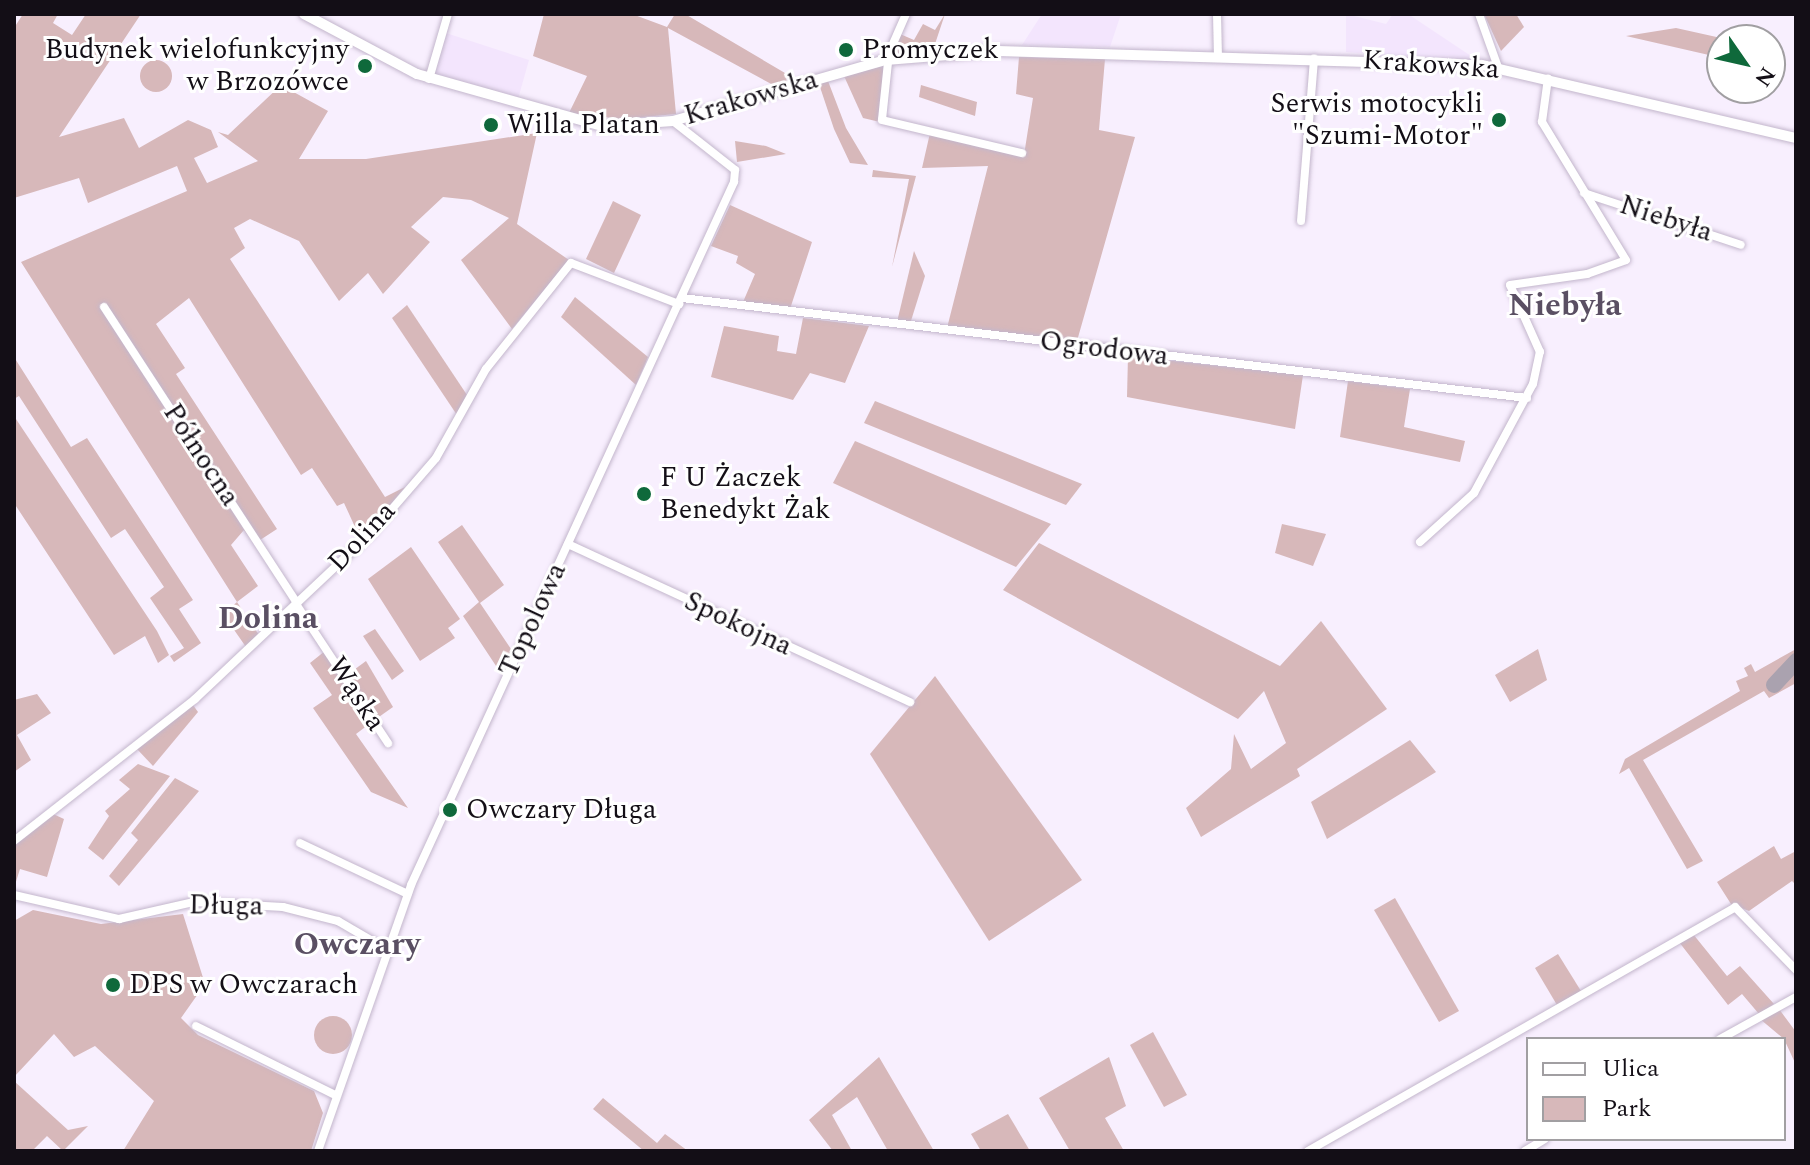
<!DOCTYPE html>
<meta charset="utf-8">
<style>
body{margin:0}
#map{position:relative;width:1810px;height:1165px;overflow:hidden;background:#f8effe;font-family:Spectral,serif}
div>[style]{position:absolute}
.built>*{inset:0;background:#f3e5fd}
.green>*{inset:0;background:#d7b8ba}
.round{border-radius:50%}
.taxiway>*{height:16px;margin:-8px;padding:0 8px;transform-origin:8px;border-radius:8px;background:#aaa2af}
.roads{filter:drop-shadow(0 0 2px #c3b6cc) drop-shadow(0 0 2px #c3b6cc)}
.minor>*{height:8px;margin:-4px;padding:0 4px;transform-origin:4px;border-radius:4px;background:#fff}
.major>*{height:10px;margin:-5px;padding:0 5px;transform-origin:5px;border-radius:5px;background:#fff}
.dots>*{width:22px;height:22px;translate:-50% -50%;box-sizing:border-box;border:4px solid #fff;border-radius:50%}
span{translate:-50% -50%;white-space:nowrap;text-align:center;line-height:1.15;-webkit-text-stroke:6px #fff;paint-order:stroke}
.poi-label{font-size:28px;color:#130e16}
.right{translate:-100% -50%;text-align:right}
.left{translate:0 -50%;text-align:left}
.street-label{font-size:28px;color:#130e16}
.quarter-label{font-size:32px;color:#5a4f63;font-weight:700}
.frame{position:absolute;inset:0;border:16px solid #130e16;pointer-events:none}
.legend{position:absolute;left:1526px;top:1037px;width:260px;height:104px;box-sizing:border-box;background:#fff;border:2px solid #a19fa2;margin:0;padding:10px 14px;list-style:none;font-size:24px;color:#130e16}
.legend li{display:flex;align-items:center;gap:16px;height:40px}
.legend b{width:40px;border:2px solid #a19fa2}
.north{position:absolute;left:1706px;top:24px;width:80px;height:80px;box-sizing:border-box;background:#fff;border:2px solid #a19fa2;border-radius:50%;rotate:124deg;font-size:22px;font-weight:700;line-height:32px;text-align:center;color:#130e16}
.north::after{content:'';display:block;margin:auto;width:28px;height:36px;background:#0f693b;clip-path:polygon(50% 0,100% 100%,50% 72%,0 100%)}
</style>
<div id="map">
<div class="built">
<i style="clip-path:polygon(1042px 14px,1121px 14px,1110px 47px,1022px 45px)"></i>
<i style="clip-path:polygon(1346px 14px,1386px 24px,1393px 14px,1408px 14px,1477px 60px,1346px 52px)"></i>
<i style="clip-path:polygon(446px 33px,529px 60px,518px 99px,435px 75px)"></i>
</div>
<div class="green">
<i style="clip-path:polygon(23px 14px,58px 14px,53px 23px,72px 35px,86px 14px,141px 14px,59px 137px,124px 118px,139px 148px,188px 120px,211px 130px,218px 147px,194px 158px,207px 183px,258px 161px,218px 132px,228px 135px,281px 85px,328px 111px,299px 159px,366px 159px,537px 133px,517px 224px,569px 260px,512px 329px,461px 260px,509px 218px,471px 200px,443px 197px,411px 227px,430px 242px,383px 294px,368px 273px,339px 301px,299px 241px,250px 219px,234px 228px,245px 248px,230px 259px,385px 497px,405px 487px,361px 540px,344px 503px,337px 506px,312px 468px,301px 475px,189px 298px,156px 324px,185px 368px,176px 374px,277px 529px,254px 544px,244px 530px,231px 545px,258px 586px,237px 602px,259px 635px,246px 647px,223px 614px,237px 602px,21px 262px,187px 191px,177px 166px,88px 203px,79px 178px,14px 198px,14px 28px)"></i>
<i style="clip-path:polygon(544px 14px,632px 14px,667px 27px,675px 14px,685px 14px,785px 73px,787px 82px,775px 86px,668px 28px,676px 114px,621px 119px,569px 113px,587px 76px,533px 56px)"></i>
<i style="clip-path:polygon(945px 14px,933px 50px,891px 55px,900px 34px,914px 40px,923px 24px,935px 30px)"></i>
<i style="clip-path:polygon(1484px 14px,1516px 14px,1524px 27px,1501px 51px)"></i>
<i style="clip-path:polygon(1676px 28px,1730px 40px,1722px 40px,1722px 58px,1626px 36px)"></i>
<i style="clip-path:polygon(1019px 57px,1105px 59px,1099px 130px,1135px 137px,1077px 341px,947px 328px,988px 166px,922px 168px,930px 133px,1024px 155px,1033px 98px,1016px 94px)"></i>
<i class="round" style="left:140px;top:60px;width:32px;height:32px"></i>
<i style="clip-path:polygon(885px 65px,880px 122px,863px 118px,844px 76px)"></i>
<i style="clip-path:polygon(828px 81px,846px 128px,868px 165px,850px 163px,834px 129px,819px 84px)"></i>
<i style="clip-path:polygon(921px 85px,977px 102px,975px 116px,919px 97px)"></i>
<i style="clip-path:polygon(735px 141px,766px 146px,786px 154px,737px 162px)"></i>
<i style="clip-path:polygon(873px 170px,916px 176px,892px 267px,909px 179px,872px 177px)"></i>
<i style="clip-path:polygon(613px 201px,641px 215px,614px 273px,586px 259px)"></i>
<i style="clip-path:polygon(730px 205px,812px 242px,790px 309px,743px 302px,755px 274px,736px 263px,738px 256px,711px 246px)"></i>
<i style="clip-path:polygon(914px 251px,925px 276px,910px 324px,897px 322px)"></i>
<i style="clip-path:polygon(575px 297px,648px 357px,636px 385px,561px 317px)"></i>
<i style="clip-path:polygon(407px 305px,467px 395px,459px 418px,392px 318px)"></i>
<i style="clip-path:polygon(803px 318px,869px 326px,845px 383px,810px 373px,793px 400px,711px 377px,724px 326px,779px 336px,777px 351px,796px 354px)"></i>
<i style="clip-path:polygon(1128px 356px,1303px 375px,1295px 429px,1127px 397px)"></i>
<i style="clip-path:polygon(14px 357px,71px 447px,87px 438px,193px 600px,179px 609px,201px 643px,174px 662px,170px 656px,184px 648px,150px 598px,164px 587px,125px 529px,111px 538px,19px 396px,14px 399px)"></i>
<i style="clip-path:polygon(1348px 381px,1410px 389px,1404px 427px,1465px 441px,1460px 462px,1340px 437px)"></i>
<i style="clip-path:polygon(875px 401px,1082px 484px,1066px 505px,864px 423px)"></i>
<i style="clip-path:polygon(14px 416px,157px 631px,169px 655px,158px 663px,145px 636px,114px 655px,14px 503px)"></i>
<i style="clip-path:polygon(855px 441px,1051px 524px,1016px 567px,833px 483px)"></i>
<i style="clip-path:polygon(1282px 524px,1326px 534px,1313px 566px,1275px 553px)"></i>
<i style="clip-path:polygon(462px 525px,504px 585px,480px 603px,513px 652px,502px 675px,463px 616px,479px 602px,438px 542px)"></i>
<i style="clip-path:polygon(1039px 543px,1280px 666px,1321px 621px,1387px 709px,1297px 769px,1300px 776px,1201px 837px,1186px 808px,1231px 769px,1234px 734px,1251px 769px,1286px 743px,1264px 691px,1238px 719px,1003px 590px)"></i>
<i style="clip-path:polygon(411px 547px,460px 619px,448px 628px,455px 638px,420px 661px,368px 579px)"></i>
<i style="clip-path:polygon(375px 629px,404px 671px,392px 680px,363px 636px)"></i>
<i style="clip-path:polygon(1538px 649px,1547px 680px,1510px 702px,1495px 675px)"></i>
<i style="clip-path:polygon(1796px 649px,1796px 683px,1769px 698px,1764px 691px,1643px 760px,1703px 861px,1687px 869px,1629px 768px,1619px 774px,1625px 759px,1740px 691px,1736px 681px,1748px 676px,1744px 668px,1751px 664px,1755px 672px)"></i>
<i style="clip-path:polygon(325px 651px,372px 722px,356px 734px,408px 808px,371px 792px,313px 708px,332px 695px,310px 663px)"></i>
<i style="clip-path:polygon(366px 661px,393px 707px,376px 719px,347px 675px)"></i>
<i style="clip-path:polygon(935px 676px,1082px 880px,989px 941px,870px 754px)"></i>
<i style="clip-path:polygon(37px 694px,51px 713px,17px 735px,31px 760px,14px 772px,14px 700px)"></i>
<i style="clip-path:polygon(193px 705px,198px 712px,153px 766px,137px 749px)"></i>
<i style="clip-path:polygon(1410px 740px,1436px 772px,1327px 839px,1311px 802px)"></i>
<i style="clip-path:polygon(138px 764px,170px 776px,103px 860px,88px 848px,109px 816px,105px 811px,130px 789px,119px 780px)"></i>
<i style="clip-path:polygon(175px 778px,199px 791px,119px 886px,109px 876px,138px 840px,131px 833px)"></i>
<i style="clip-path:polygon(51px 813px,64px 819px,47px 877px,20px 869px,14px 888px,14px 846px)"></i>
<i style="clip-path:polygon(1774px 846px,1781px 859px,1796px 851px,1796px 885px,1792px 881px,1749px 911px,1731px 904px,1717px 882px)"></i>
<i style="clip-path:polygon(1395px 898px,1459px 1011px,1439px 1022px,1374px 910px)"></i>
<i style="clip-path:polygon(33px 910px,101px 924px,183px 914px,205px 984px,181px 1018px,198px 1035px,314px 1091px,323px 1113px,311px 1151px,123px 1151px,154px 1101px,95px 1046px,74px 1057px,54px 1034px,14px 1077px,14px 921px)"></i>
<i style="clip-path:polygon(1693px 934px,1727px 976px,1740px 966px,1774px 1004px,1759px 1014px,1742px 994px,1728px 1005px,1679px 942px)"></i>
<i style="clip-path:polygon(1558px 954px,1581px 991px,1557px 1005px,1535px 968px)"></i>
<i style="clip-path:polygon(1779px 1009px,1796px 1032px,1796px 1065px,1784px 1039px,1760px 1019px)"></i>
<i class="round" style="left:314px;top:1016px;width:38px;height:38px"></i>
<i style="clip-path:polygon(1153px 1032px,1187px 1095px,1164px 1107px,1130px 1045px)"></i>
<i style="clip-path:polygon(879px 1057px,934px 1151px,888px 1151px,857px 1097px,832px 1115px,852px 1151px,833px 1151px,809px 1120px)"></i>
<i style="clip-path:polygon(1109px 1057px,1126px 1106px,1105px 1118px,1124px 1151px,1070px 1151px,1039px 1098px)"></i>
<i style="clip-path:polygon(14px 1081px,68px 1130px,88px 1126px,63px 1151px,47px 1136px,32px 1151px,14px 1151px)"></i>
<i style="clip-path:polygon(603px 1098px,657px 1143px,665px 1134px,688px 1151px,644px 1151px,593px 1109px)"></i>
<i style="clip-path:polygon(1008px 1114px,1030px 1151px,981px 1151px,971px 1134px)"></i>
</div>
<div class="taxiway">
<i style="left:1774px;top:685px;width:33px;rotate:-47deg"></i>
</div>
<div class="roads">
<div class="minor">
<i style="left:906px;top:14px;width:43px;rotate:113.6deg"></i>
<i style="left:889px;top:53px;width:67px;rotate:96deg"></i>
<i style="left:882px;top:120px;width:144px;rotate:13.3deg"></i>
<i style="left:1217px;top:14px;width:43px;rotate:88.7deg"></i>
<i style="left:1479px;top:14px;width:56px;rotate:70.3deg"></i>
<i style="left:429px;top:79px;width:68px;rotate:-73.7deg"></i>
<i style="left:1584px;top:193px;width:165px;rotate:18.3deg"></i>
<i style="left:1301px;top:221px;width:163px;rotate:-85.4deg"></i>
<i style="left:682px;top:298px;width:851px;rotate:6.75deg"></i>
<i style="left:104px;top:307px;width:353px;rotate:56.9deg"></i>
<i style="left:1420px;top:542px;width:73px;rotate:-42.2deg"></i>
<i style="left:1474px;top:493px;width:124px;rotate:-61.6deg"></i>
<i style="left:1533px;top:384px;width:33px;rotate:-78deg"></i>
<i style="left:1540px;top:352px;width:73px;rotate:-114.1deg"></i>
<i style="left:1510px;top:285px;width:78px;rotate:-8.1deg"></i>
<i style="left:1587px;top:274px;width:41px;rotate:-19.7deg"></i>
<i style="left:1626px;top:260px;width:162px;rotate:-121.3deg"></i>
<i style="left:1542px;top:122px;width:44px;rotate:-82.2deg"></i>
<i style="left:568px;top:544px;width:377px;rotate:24.8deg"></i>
<i style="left:296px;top:604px;width:167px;rotate:56.5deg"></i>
<i style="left:14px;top:841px;width:230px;rotate:-38.1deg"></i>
<i style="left:195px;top:699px;width:245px;rotate:-43.3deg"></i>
<i style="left:373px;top:531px;width:96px;rotate:-49.2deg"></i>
<i style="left:436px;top:458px;width:102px;rotate:-60.7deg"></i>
<i style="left:486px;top:369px;width:136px;rotate:-51.3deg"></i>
<i style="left:571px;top:263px;width:116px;rotate:20.8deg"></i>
<i style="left:300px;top:843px;width:119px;rotate:25.3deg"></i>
<i style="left:14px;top:895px;width:108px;rotate:12.9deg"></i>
<i style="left:119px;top:919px;width:77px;rotate:-12.8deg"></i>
<i style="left:194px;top:902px;width:89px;rotate:3.2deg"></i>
<i style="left:283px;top:907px;width:57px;rotate:14.3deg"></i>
<i style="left:338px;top:921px;width:56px;rotate:30.3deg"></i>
<i style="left:196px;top:1026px;width:155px;rotate:26.4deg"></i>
<i style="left:1720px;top:1039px;width:87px;rotate:-28.9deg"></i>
<i style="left:318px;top:1151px;width:282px;rotate:-70.7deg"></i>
<i style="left:411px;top:885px;width:774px;rotate:-65.32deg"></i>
<i style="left:734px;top:182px;width:12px;rotate:-85deg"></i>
<i style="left:735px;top:170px;width:79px;rotate:-141.7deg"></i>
<i style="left:1308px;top:1151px;width:492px;rotate:-29.7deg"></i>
<i style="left:1735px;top:907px;width:88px;rotate:45.9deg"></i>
<i style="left:1525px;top:1151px;width:23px;rotate:-31deg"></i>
</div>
<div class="major">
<i style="left:304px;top:14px;width:128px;rotate:28deg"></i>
<i style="left:417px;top:74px;width:192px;rotate:15.7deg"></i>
<i style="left:602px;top:126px;width:71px;rotate:-4deg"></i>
<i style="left:673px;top:121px;width:222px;rotate:-16deg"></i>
<i style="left:886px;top:60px;width:112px;rotate:-4.6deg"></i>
<i style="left:998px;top:51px;width:484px;rotate:1.7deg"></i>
<i style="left:1482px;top:65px;width:322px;rotate:13.1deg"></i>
</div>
</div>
<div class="dots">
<i style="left:846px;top:50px;background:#0f693b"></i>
<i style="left:365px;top:66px;background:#0f693b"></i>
<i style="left:1499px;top:120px;background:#0f693b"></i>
<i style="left:491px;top:125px;background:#0f693b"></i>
<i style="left:644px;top:494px;background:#0f693b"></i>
<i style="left:450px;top:810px;background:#0f693b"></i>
<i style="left:113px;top:985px;background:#0f693b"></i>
</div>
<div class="poi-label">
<span class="right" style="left:349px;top:66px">Budynek wielofunkcyjny<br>w Brzozówce</span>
<span class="left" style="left:862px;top:50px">Promyczek</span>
<span class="right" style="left:1483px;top:120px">Serwis motocykli<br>"Szumi-Motor"</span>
<span class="left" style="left:507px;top:125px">Willa Platan</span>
<span class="left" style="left:660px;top:494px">F U Żaczek<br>Benedykt Żak</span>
<span class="left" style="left:466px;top:810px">Owczary Długa</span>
<span class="left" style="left:129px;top:985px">DPS w Owczarach</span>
</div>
<div class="street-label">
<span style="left:1431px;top:65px;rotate:4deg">Krakowska</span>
<span style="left:751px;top:98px;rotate:-16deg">Krakowska</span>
<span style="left:1666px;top:219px;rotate:18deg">Niebyła</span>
<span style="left:1104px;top:349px;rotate:7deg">Ogrodowa</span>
<span style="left:201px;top:455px;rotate:57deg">Północna</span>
<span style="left:362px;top:537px;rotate:-47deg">Dolina</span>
<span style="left:533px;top:620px;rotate:-65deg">Topolowa</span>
<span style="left:738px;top:624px;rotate:25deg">Spokojna</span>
<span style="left:356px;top:694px;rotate:57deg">Wąska</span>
<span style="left:226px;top:906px;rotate:1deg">Długa</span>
</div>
<div class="quarter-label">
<span style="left:1565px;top:306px">Niebyła</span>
<span style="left:268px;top:619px">Dolina</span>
<span style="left:357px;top:945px">Owczary</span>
</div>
<div class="frame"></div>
<ul class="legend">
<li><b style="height:10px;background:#fff"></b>Ulica</li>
<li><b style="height:22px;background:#d7b8ba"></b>Park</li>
</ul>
<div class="north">N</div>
</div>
